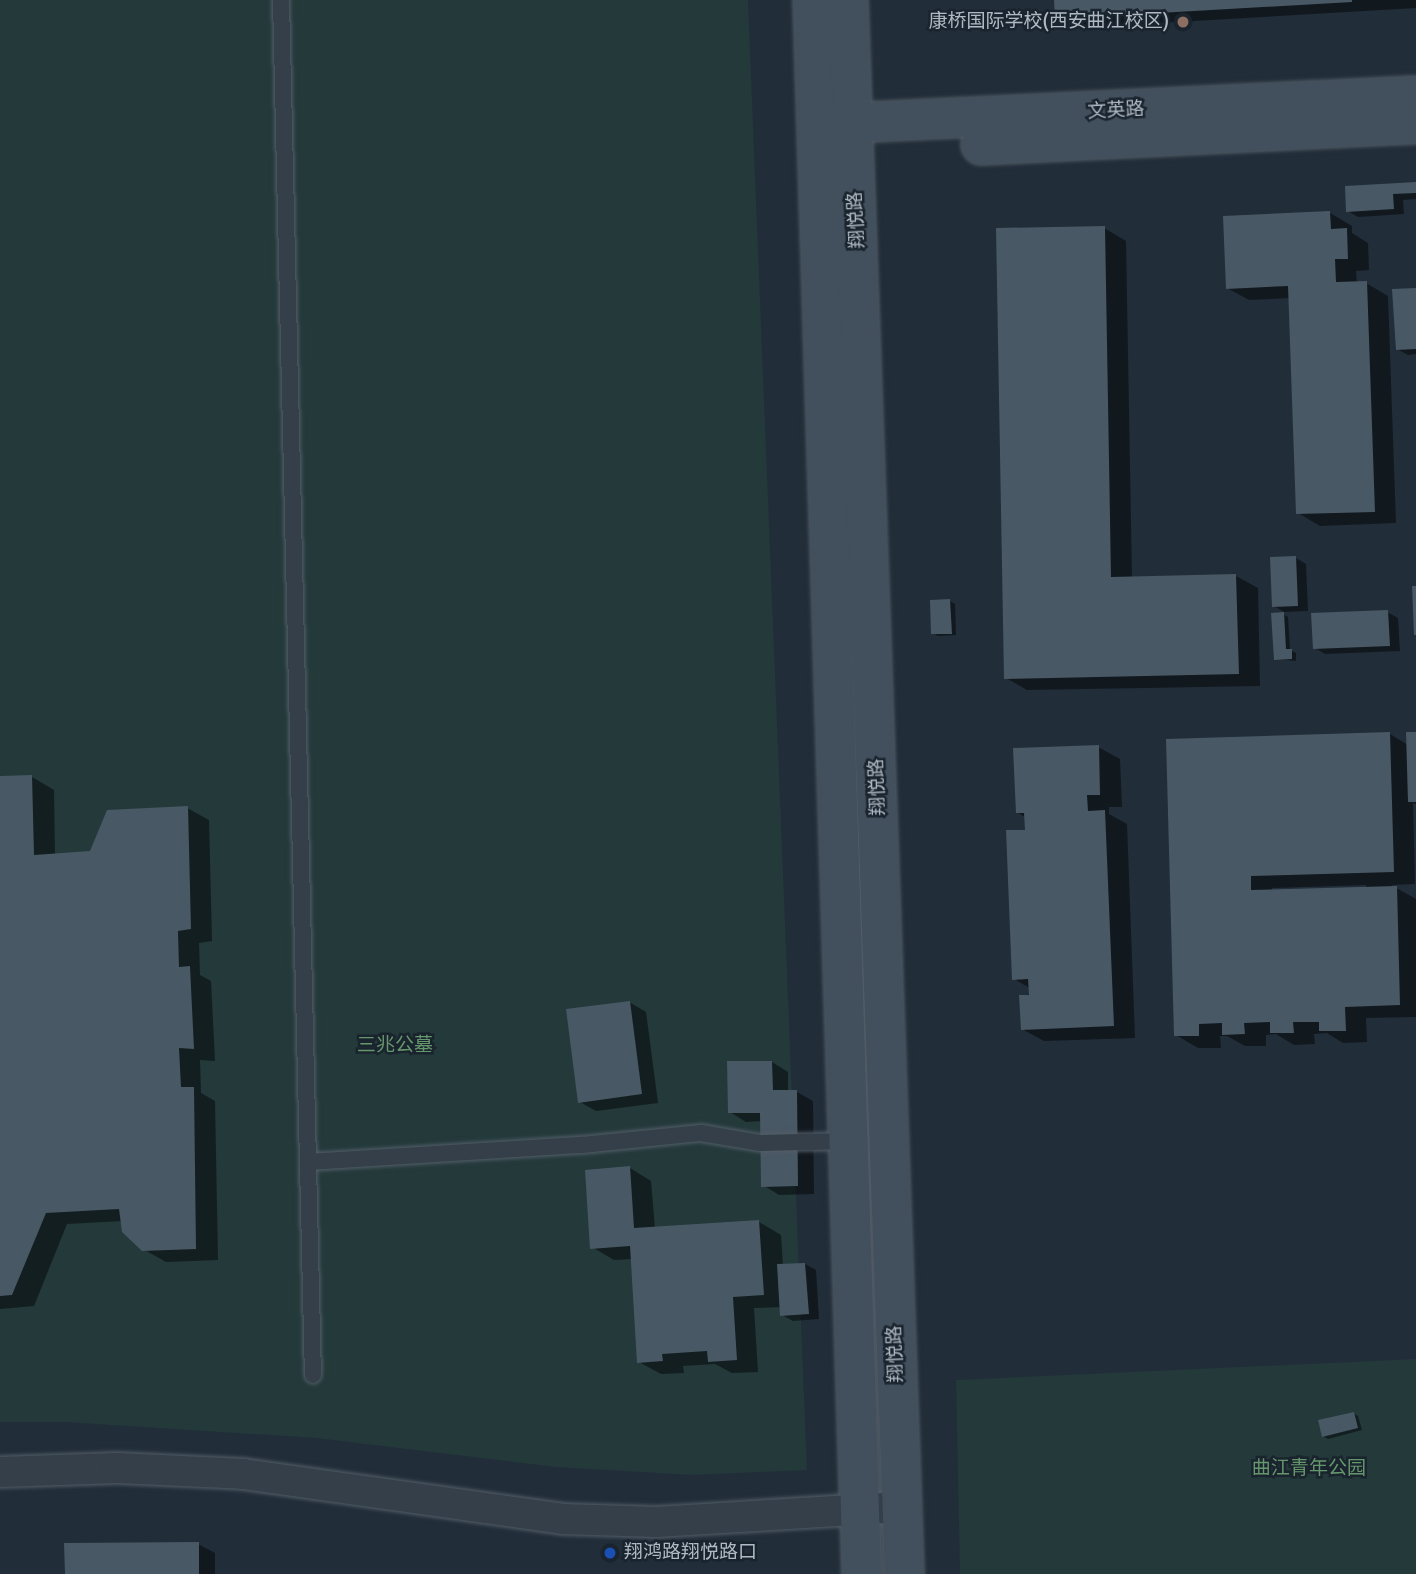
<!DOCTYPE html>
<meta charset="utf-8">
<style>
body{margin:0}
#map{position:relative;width:1416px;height:1574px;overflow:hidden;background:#212d39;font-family:Signika,"Noto Sans SC",sans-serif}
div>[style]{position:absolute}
.green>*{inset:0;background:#23393a}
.shadow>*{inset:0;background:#0007}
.building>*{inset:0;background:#495865}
.roads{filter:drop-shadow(0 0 2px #525d67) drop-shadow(0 0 2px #525d67)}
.lane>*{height:16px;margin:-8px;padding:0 8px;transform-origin:8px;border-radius:8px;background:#343f49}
.street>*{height:30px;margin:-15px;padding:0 15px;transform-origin:15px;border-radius:15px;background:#343f49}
.secondary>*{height:38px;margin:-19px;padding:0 19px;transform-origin:19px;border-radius:19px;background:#424f5c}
.dots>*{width:19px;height:19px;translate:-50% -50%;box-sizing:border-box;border:4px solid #1a242e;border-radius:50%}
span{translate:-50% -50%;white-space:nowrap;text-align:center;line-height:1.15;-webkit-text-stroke:5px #1a242e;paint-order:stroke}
.poi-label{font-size:19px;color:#afbac5}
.right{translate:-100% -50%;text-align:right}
.left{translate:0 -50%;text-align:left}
.street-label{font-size:19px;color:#afbac5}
.park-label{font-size:19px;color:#66966c}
</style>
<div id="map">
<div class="green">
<i style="clip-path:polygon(0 0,748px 0,807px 1470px,692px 1475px,555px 1467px,316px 1438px,64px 1422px,0 1422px)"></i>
<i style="clip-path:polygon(1416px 1359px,1416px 1574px,960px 1574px,956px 1380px)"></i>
</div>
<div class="shadow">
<i style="clip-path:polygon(1056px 0,1416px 0,1416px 8px,1073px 28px,1057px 18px)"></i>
<i style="clip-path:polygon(1416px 183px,1416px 199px,1403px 200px,1404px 214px,1358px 217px,1348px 211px)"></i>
<i style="clip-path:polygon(1330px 213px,1352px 226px,1352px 233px,1368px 243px,1369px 270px,1356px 271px,1357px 283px,1366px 283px,1388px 296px,1396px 523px,1320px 526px,1298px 513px,1290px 298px,1249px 300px,1227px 288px)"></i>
<i style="clip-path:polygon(1104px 228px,1126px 241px,1132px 578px,1236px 576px,1258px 588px,1260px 686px,1027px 690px,1006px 678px)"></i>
<i style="clip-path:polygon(1416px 290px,1416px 354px,1408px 355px,1397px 349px)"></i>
<i style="clip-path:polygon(1296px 558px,1306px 564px,1308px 611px,1284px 612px,1274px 606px)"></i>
<i style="clip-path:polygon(950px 601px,955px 604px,956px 635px,938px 636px,933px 633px)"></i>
<i style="clip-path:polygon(1387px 612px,1398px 618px,1400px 651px,1325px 654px,1315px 648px)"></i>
<i style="clip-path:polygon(1283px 614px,1288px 617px,1290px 650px,1296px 653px,1296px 661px,1275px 659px)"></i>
<i style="clip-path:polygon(evenodd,1390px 734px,1408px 745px,1416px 734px,1416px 804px,1413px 803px,1415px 884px,1391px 885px,1416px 899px,1416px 1017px,1366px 1018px,1367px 1042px,1343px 1043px,1327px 1033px,1314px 1034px,1315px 1044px,1294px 1045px,1276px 1034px,1266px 1035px,1266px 1046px,1245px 1046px,1227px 1036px,1220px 1036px,1221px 1048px,1198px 1048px,1176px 1035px,1168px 740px,1390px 734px,1366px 885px,1366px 889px,1272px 892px,1272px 888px,1366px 885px)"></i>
<i style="clip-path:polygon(1098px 747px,1120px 759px,1122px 807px,1109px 807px,1109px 814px,1127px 824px,1135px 1038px,1044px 1041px,1022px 1029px,1030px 988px,1014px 979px,1027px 831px,1026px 818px,1017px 812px)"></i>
<i style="clip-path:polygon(32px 777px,54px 790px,55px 855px,91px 853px,187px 808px,209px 820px,212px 941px,199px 943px,200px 975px,211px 981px,215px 1061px,200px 1060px,201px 1093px,215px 1101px,218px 1260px,166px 1262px,143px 1249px,122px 1221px,67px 1224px,34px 1306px,0 1309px,0 778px)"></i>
<i style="clip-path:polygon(629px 1002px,646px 1012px,658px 1103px,596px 1111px,580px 1102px)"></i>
<i style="clip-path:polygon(772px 1062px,788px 1072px,788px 1092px,797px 1092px,813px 1101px,814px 1194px,779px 1195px,763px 1185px,762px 1121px,746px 1122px,730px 1112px)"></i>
<i style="clip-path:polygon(630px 1168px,651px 1181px,655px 1229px,759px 1222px,781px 1235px,783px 1266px,805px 1264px,816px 1270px,819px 1319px,793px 1321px,782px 1315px,782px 1307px,754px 1308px,758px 1372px,732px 1373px,715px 1364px,683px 1366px,684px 1373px,661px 1374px,639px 1362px,632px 1259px,614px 1260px,592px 1247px)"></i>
<i style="clip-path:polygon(1353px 1413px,1358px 1416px,1362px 1430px,1328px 1439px,1323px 1436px)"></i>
<i style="clip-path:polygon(198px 1544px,215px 1553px,215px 1574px,66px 1574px)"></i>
</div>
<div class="building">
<i style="clip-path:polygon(1054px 0,1352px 0,1352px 2px,1055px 19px)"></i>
<i style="clip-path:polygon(1416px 182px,1416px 193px,1393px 194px,1394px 209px,1346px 212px,1345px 186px)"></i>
<i style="clip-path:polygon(1330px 211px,1331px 229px,1347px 228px,1348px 259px,1335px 259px,1336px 282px,1367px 281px,1375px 512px,1296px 514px,1288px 286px,1226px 289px,1223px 216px)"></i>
<i style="clip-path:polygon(1105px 226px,1111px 577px,1236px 574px,1239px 674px,1004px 679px,996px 228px)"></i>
<i style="clip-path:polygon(1416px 288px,1416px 349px,1396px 350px,1392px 289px)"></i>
<i style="clip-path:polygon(1296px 556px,1298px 606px,1272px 607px,1270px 557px)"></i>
<i style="clip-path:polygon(1412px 586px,1416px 586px,1416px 635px,1414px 635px)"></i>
<i style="clip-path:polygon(950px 599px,952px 634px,931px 634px,930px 600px)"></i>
<i style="clip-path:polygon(1388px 610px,1390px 646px,1313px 649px,1311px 613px)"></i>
<i style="clip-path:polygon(1284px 612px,1286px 649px,1292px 649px,1292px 659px,1274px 660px,1271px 613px)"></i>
<i style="clip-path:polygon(1390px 732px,1394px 872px,1251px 876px,1251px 890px,1397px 886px,1400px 1005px,1345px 1007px,1346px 1031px,1319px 1031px,1319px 1022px,1293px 1022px,1294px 1033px,1270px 1033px,1270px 1022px,1244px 1023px,1245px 1034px,1222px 1035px,1222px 1023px,1199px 1024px,1199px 1036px,1174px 1036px,1166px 739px)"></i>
<i style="clip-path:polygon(1406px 732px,1416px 732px,1416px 802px,1408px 802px)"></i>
<i style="clip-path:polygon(1099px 745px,1100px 795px,1087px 795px,1088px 811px,1105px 810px,1114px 1026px,1021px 1030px,1019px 995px,1029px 995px,1028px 979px,1012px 980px,1006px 830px,1025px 830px,1024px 813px,1016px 813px,1013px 748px)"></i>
<i style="clip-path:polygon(32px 775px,34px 855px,90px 851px,107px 810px,188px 806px,191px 929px,178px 931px,179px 967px,190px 966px,194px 1049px,179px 1048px,181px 1087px,194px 1087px,196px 1249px,142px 1251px,122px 1232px,119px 1209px,46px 1213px,12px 1295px,0 1296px,0 776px)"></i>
<i style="clip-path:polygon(630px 1001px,642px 1094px,578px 1103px,566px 1009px)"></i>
<i style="clip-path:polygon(727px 1061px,772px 1061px,773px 1090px,797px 1090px,798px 1186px,761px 1187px,760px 1113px,728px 1113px)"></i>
<i style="clip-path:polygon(630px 1166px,634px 1228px,759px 1220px,764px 1295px,733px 1297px,737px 1360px,708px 1362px,707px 1351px,662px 1354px,663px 1361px,637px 1363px,630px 1246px,590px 1249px,585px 1170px)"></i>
<i style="clip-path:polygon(805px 1263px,809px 1314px,780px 1316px,777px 1264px)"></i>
<i style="clip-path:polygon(1354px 1412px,1358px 1428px,1322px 1437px,1318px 1420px)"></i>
<i style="clip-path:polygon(199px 1542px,199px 1574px,65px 1574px,64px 1543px)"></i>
</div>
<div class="roads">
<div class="lane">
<i style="left:281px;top:0;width:1375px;rotate:88.67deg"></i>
<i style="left:308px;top:1162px;width:275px;rotate:-3.6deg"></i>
<i style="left:582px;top:1145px;width:120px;rotate:-5.8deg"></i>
<i style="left:701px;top:1133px;width:61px;rotate:9.5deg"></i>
<i style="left:761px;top:1143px;width:87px;rotate:-1.3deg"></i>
</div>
<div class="street">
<i style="left:0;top:1472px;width:118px;rotate:-1.9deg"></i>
<i style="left:118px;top:1468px;width:125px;rotate:2.7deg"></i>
<i style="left:243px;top:1474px;width:323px;rotate:8deg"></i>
<i style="left:563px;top:1519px;width:93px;rotate:1.8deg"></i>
<i style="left:656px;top:1522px;width:245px;rotate:-3.5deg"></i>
</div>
<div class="secondary">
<i style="left:813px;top:0;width:1575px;rotate:88.22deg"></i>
<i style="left:848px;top:0;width:1575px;rotate:87.96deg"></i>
<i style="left:827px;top:124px;width:590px;rotate:-2.72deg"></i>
<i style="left:981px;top:145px;width:436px;rotate:-2.8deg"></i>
</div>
</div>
<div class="dots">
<i style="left:1183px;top:22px;background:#8d6e63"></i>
<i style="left:610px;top:1553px;background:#1a4fb4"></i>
</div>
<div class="poi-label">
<span class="right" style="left:1169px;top:22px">康桥国际学校(西安曲江校区)</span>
<span class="left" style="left:624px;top:1553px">翔鸿路翔悦路口</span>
</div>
<div class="street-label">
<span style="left:1116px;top:111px;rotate:-3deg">文英路</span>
<span style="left:857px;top:220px;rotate:-93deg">翔悦路</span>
<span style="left:878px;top:787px;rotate:-92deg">翔悦路</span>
<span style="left:896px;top:1354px;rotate:-92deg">翔悦路</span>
</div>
<div class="park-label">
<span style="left:395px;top:1046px">三兆公墓</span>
<span style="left:1309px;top:1469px">曲江青年公园</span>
</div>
</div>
